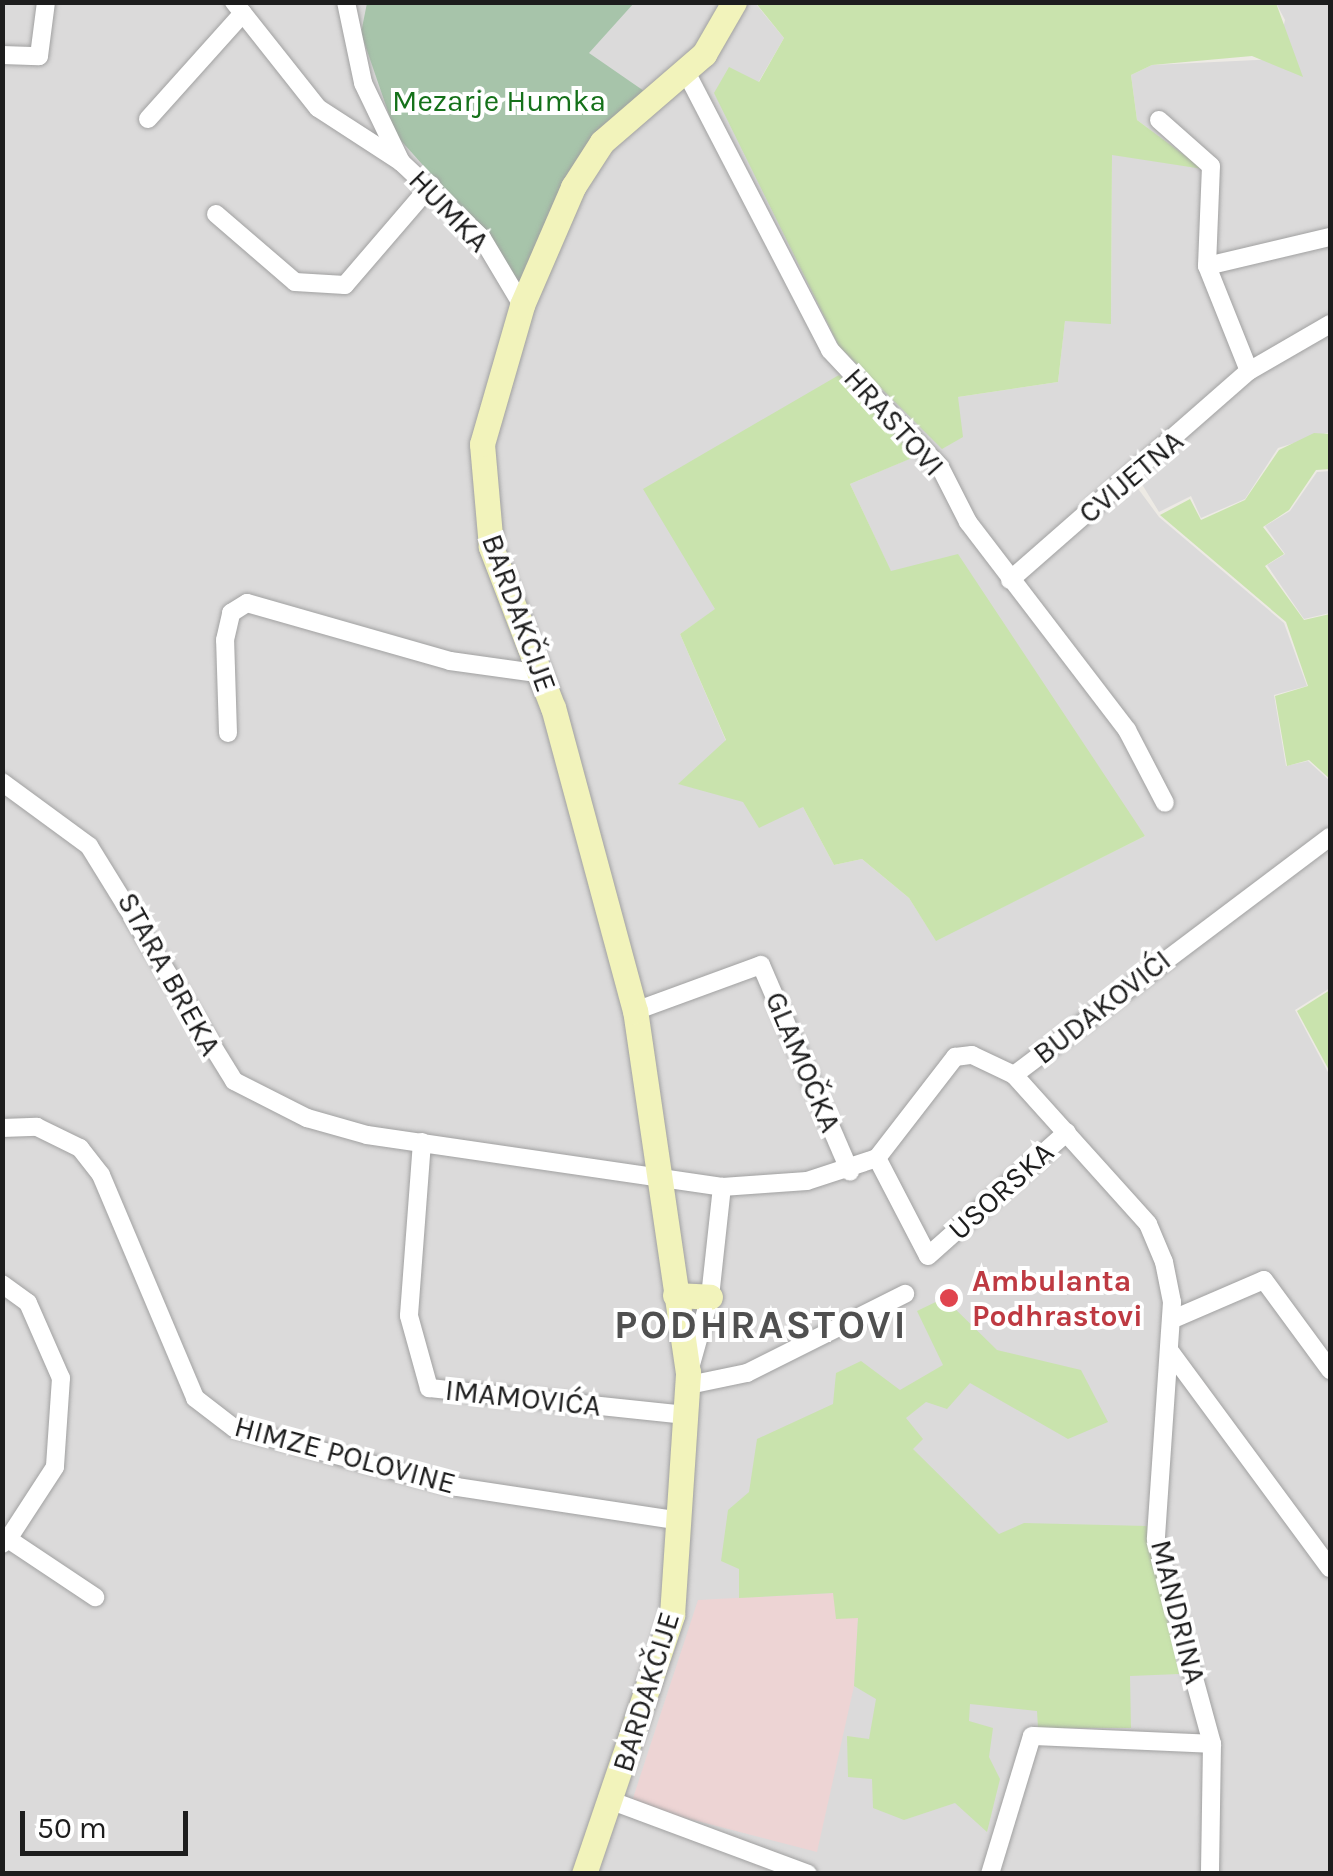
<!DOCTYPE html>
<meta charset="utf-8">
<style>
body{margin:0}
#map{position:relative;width:1333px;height:1876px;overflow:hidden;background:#edeae4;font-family:Karla,sans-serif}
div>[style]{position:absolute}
.residential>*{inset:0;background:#dbdada}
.commercial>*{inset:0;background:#edd4d4}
.grass>*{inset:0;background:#c9e3ad}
.cemetery>*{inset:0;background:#a7c4aa}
.roads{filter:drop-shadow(0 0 2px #a1a1a1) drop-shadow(0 0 2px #a1a1a1)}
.street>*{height:18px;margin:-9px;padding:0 9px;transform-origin:9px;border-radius:9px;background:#fff}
.secondary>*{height:25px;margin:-12.5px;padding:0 12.5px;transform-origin:12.5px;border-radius:12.5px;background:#f2f3bb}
.dots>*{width:28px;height:28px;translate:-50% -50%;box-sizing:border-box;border:5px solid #fff;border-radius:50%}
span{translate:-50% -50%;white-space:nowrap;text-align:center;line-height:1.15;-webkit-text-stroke:8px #fff;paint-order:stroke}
.park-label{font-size:30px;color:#15711a}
.street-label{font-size:30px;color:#1d1d1d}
.health-label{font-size:30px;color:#be3a42;font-weight:700}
.left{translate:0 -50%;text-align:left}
.district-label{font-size:40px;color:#505050;font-weight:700;letter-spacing:2.5px}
.frame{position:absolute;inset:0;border:5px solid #1d1d1d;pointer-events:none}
.scale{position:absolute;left:20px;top:1811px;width:168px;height:45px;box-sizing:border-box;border:5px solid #1d1d1d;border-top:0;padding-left:12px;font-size:30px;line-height:35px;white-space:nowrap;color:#1d1d1d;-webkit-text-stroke:8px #fff;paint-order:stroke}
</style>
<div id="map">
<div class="residential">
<i style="clip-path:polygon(evenodd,3px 3px,755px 3px,784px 38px,758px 83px,958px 397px,1058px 382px,1065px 320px,1111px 323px,1112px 154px,1201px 168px,1137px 120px,1131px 75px,1152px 65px,1276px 59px,1285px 20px,1276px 3px,1330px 3px,1330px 321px,1128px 475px,1159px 517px,1284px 623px,1307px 686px,1274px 695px,1286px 766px,1308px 761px,1330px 781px,1330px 988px,1295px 1010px,1330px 1076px,1330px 1873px,3px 1874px,3px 3px,839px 375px,923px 453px,850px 484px,891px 572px,1145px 836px,936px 940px,909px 898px,862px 859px,834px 865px,803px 807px,679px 784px,726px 741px,680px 634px,715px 610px,839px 375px)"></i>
<i style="clip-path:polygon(1330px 329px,1330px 432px,1278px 448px,1245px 499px,1201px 518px,1191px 496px,1159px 512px,1140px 481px,1257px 366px)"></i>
<i style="clip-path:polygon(1330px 471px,1330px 613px,1304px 619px,1267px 565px,1285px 554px,1265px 526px,1290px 511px,1317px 472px)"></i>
</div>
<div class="commercial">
<i style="clip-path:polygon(834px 1593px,858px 1618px,854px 1686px,817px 1852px,631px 1804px,698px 1600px)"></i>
</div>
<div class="grass">
<i style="clip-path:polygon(755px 2px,1276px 3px,1303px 77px,1252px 56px,1152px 65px,1131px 75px,1137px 120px,1203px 169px,1112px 155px,1111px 324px,1065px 321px,1058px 382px,958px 397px,963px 437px,942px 449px,839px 346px,714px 93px,729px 67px,759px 82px,784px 38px)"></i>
<i style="clip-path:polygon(839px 375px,924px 453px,850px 484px,891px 571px,958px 554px,1145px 836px,936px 941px,909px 898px,862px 859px,834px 865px,803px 807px,759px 828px,743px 802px,678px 784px,726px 740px,680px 634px,715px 609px,643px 489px)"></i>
<i style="clip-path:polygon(1314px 433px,1330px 434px,1330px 469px,1316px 470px,1289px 510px,1263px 527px,1284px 554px,1265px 566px,1304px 620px,1330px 614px,1330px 779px,1309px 760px,1287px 766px,1275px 696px,1308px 686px,1286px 622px,1160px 515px,1190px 499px,1201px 520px,1245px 500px,1279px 450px)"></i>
<i style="clip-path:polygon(1330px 990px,1330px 1072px,1297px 1011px)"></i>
<i style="clip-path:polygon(944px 1298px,997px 1350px,1081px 1370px,1108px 1422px,1068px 1439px,970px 1383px,947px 1409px,926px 1402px,906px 1418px,923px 1439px,913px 1449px,999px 1534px,1024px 1523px,1147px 1526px,1179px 1674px,1130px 1676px,1131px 1728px,1038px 1728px,1037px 1711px,970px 1704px,969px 1721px,993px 1728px,989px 1757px,1000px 1779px,987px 1832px,955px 1803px,904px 1820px,873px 1808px,872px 1779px,848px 1777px,847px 1736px,869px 1739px,876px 1699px,854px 1686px,858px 1618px,836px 1619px,833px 1593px,739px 1598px,739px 1569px,721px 1561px,728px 1510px,749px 1492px,757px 1439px,833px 1404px,836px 1373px,861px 1361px,900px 1390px,943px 1365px,917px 1311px)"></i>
</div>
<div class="cemetery">
<i style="clip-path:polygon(367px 3px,634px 3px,589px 53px,644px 91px,590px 143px,518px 286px,489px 239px,396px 135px,361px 33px)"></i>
</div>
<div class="roads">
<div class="street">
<i style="left:234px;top:2px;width:135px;rotate:51.6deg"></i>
<i style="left:318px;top:108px;width:99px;rotate:33deg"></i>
<i style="left:346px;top:2px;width:83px;rotate:78.1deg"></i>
<i style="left:363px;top:83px;width:88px;rotate:64.3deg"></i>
<i style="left:401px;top:162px;width:111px;rotate:43.2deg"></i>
<i style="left:482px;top:238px;width:78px;rotate:59.2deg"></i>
<i style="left:2px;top:55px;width:37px;rotate:2deg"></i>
<i style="left:39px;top:56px;width:54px;rotate:-82.6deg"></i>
<i style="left:686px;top:72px;width:313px;rotate:62.6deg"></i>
<i style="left:830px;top:350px;width:161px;rotate:46.8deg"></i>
<i style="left:940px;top:467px;width:62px;rotate:63deg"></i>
<i style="left:968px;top:522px;width:262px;rotate:52.6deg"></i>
<i style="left:1127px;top:730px;width:82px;rotate:62.5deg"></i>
<i style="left:148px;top:119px;width:142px;rotate:-48.1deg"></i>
<i style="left:1159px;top:120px;width:69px;rotate:41.5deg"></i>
<i style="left:1211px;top:166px;width:100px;rotate:92.3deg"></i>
<i style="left:1207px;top:266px;width:113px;rotate:68.2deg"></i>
<i style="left:216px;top:214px;width:104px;rotate:40.7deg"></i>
<i style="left:295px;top:282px;width:50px;rotate:3.4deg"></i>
<i style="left:345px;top:285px;width:132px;rotate:-49.3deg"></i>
<i style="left:1207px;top:266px;width:126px;rotate:-13.3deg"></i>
<i style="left:1010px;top:580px;width:317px;rotate:-41.2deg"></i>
<i style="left:1249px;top:371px;width:94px;rotate:-30.1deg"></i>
<i style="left:228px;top:733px;width:93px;rotate:-91.8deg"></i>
<i style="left:225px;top:640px;width:28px;rotate:-77deg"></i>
<i style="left:231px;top:613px;width:19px;rotate:-32deg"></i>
<i style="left:247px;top:603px;width:211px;rotate:15.9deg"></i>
<i style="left:450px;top:661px;width:93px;rotate:8deg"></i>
<i style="left:2px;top:782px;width:108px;rotate:36.3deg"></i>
<i style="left:89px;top:846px;width:276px;rotate:58.3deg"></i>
<i style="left:234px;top:1081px;width:82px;rotate:26.9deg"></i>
<i style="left:307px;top:1118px;width:62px;rotate:15.8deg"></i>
<i style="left:367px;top:1135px;width:359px;rotate:8.3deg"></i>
<i style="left:722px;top:1187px;width:85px;rotate:-4deg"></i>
<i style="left:807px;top:1181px;width:74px;rotate:-18.2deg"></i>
<i style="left:877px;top:1158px;width:128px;rotate:-52.3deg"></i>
<i style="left:955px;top:1057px;width:17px;rotate:-7deg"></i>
<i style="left:972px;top:1055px;width:47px;rotate:25.5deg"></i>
<i style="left:1014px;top:1075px;width:396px;rotate:-37deg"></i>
<i style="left:635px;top:1011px;width:134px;rotate:-20.1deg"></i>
<i style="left:761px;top:965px;width:225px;rotate:66.7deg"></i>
<i style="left:1014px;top:1075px;width:200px;rotate:48deg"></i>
<i style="left:1148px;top:1224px;width:41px;rotate:67.2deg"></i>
<i style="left:1164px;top:1262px;width:41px;rotate:78.7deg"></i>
<i style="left:1172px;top:1302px;width:238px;rotate:93.9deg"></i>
<i style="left:1156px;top:1539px;width:213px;rotate:74.7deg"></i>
<i style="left:1212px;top:1744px;width:130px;rotate:90.9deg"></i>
<i style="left:2px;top:1128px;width:35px;rotate:-2deg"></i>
<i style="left:37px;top:1127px;width:48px;rotate:26deg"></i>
<i style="left:80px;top:1148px;width:34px;rotate:52deg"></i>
<i style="left:101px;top:1175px;width:242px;rotate:67.1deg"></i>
<i style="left:195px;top:1398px;width:49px;rotate:37.6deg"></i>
<i style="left:234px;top:1428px;width:231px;rotate:14.8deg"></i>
<i style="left:457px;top:1487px;width:227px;rotate:8.6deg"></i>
<i style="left:422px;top:1142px;width:174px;rotate:94.3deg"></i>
<i style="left:409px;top:1316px;width:75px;rotate:74.5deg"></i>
<i style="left:429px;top:1388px;width:259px;rotate:6deg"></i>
<i style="left:877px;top:1158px;width:110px;rotate:62.5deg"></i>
<i style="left:928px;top:1256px;width:186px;rotate:-41.7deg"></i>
<i style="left:2px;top:1284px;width:32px;rotate:36deg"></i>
<i style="left:28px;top:1303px;width:82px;rotate:66.3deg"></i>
<i style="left:61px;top:1378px;width:89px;rotate:93.9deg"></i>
<i style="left:55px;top:1467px;width:86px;rotate:123.1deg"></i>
<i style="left:1171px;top:1320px;width:101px;rotate:-23.3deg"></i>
<i style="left:1264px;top:1280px;width:112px;rotate:53.7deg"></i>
<i style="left:1169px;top:1350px;width:271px;rotate:53.6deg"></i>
<i style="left:690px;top:1368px;width:74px;rotate:-74.3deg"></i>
<i style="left:710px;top:1297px;width:111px;rotate:-83.8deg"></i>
<i style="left:689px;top:1385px;width:59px;rotate:-11.7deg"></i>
<i style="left:747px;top:1373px;width:177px;rotate:-26.6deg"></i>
<i style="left:2px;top:1544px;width:8px;rotate:-40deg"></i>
<i style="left:8px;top:1539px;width:105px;rotate:33.7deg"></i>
<i style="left:612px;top:1801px;width:209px;rotate:20.4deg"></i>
<i style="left:990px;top:1874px;width:144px;rotate:-73.1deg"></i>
<i style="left:1032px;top:1736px;width:180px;rotate:2.5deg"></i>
</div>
<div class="secondary">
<i style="left:675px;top:1295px;width:35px;rotate:3deg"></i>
<i style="left:584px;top:1874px;width:274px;rotate:-71.2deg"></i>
<i style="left:672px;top:1615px;width:243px;rotate:-86.2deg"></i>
<i style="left:688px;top:1373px;width:366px;rotate:-98.3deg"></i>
<i style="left:635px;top:1011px;width:314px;rotate:-105.1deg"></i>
<i style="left:553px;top:708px;width:173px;rotate:-111.1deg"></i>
<i style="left:491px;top:547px;width:103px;rotate:-95deg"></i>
<i style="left:482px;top:444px;width:145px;rotate:-73.9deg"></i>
<i style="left:522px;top:305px;width:129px;rotate:-66.6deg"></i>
<i style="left:573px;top:187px;width:54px;rotate:-57.2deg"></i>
<i style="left:602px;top:142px;width:135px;rotate:-40.8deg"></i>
<i style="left:704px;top:54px;width:60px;rotate:-60deg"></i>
</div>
</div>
<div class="dots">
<i style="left:949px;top:1298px;background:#e0444e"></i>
</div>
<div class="park-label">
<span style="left:499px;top:101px">Mezarje Humka</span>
</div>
<div class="street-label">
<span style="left:449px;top:211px;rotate:46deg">HUMKA</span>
<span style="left:894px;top:422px;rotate:48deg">HRASTOVI</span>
<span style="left:1131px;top:477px;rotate:-40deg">CVIJETNA</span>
<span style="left:519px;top:613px;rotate:70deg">BARDAKČIJE</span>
<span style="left:169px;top:974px;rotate:61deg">STARA BREKA</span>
<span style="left:1102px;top:1007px;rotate:-38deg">BUDAKOVIĆI</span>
<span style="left:803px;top:1062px;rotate:67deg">GLAMOČKA</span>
<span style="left:1001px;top:1191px;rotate:-42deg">USORSKA</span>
<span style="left:523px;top:1398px;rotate:6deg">IMAMOVIĆA</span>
<span style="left:345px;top:1455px;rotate:15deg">HIMZE POLOVINE</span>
<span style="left:1178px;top:1612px;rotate:76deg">MANDRINA</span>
<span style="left:646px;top:1692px;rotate:-73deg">BARDAKČIJE</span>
</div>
<div class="health-label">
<span class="left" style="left:972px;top:1298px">Ambulanta<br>Podhrastovi</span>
</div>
<div class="district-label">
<span style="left:761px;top:1325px">PODHRASTOVI</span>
</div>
<div class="frame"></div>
<div class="scale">50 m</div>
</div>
